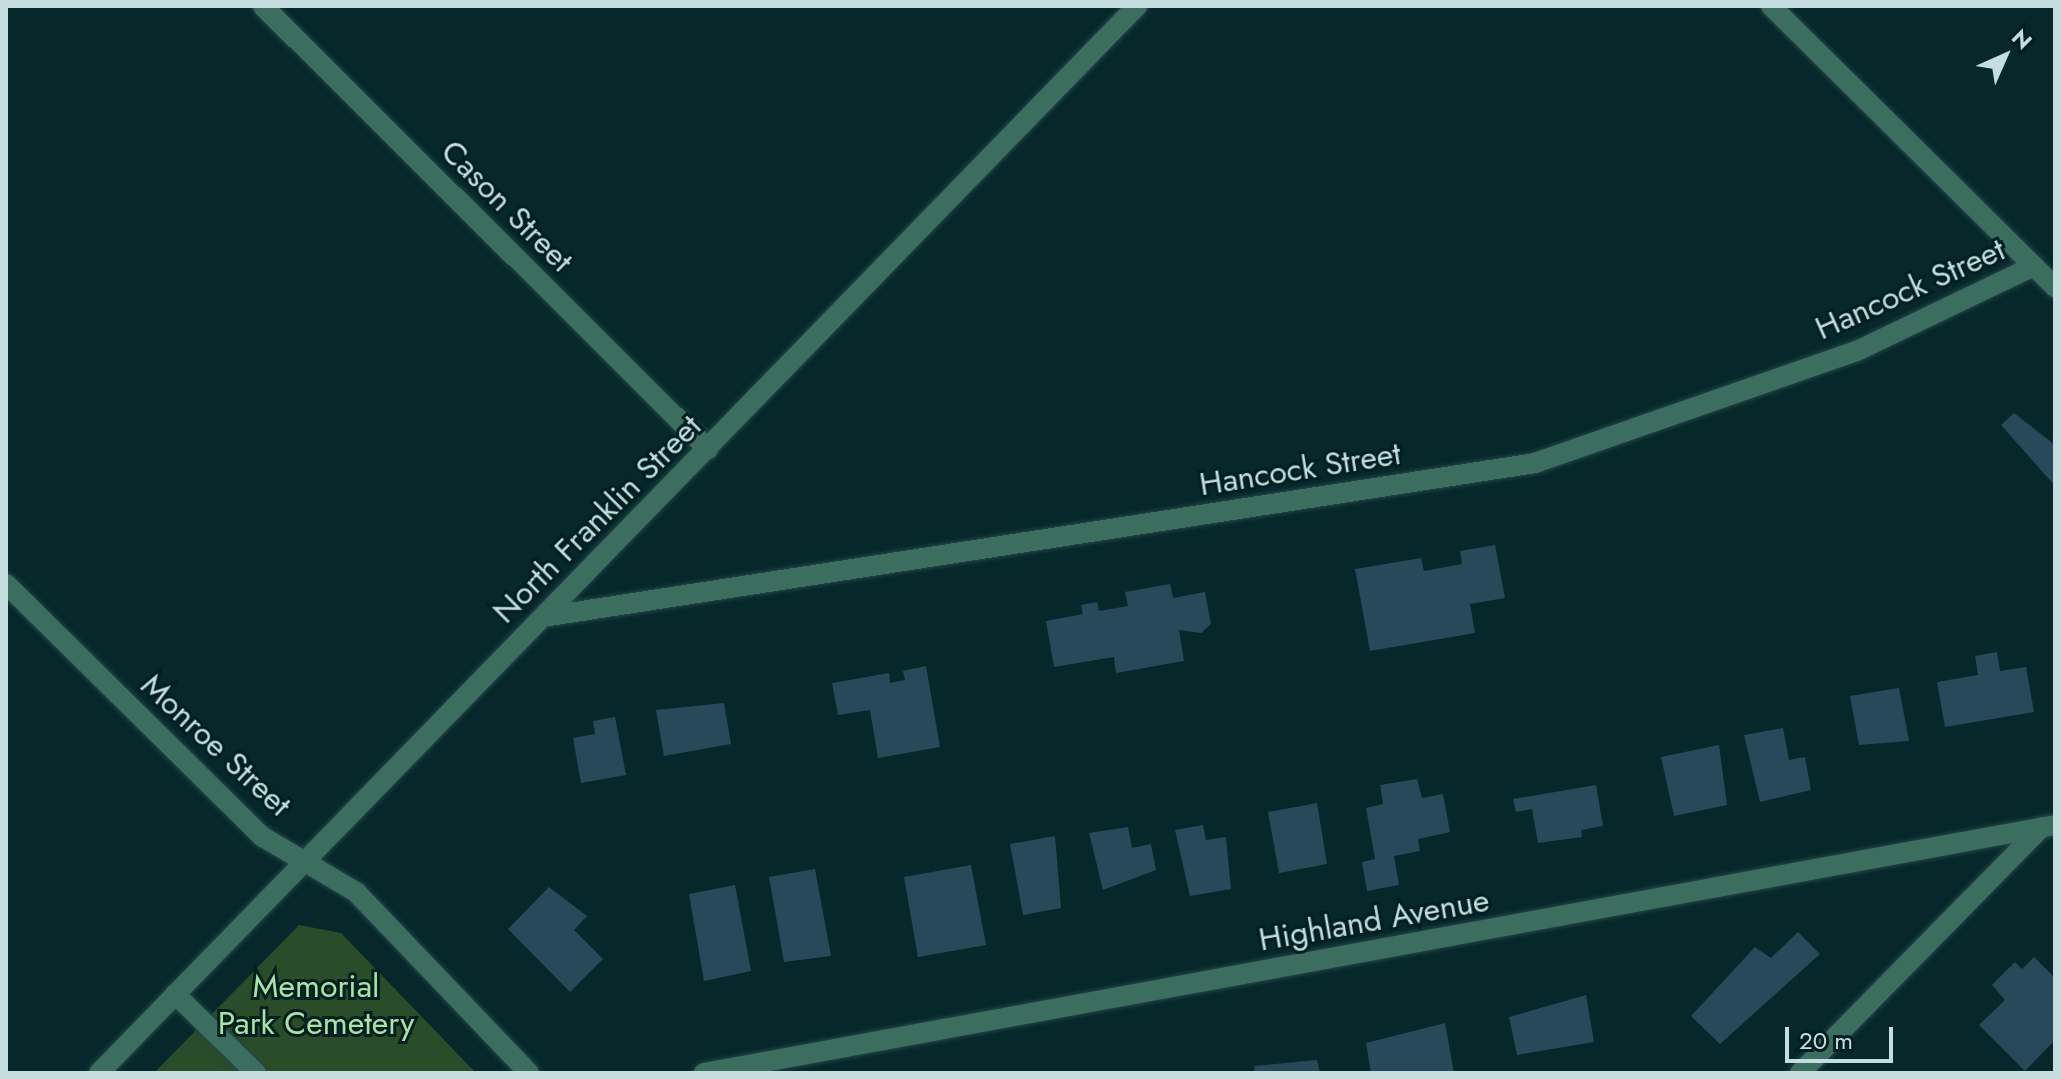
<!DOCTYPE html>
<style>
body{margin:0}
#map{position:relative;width:2061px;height:1079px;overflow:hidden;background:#06282b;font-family:Jost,sans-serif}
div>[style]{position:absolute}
.green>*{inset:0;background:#2a4c28}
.building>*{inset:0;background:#27495a}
.roads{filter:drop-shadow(0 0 2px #254548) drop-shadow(0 0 2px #254548)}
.minor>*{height:20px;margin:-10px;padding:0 10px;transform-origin:10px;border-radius:10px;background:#3c6e5f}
span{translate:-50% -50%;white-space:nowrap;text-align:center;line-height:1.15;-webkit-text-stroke:6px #001f21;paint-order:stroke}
.street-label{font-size:32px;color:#c6dddf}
.park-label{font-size:32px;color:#a8e2a4}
.frame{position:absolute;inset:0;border:8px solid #c6dddf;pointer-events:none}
.north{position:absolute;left:1965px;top:16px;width:80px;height:80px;-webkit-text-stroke:6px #001f21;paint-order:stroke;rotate:45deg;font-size:22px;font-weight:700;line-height:32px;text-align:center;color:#c6dddf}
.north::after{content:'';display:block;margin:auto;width:28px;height:36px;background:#c6dddf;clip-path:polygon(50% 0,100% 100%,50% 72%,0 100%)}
.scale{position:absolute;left:1785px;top:1027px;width:108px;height:36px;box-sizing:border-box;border:4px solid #c6dddf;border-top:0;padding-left:10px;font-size:24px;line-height:28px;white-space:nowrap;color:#c6dddf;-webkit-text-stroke:6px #001f21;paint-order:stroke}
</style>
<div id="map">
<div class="green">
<i style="clip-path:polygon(299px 925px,341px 933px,476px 1073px,154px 1073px)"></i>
</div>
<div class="building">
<i style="clip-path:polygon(2014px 413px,2055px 445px,2055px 486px,2001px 425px)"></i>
<i style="clip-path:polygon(1495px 545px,1505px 598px,1470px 604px,1475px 633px,1370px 651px,1355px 569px,1421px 558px,1424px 571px,1462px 564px,1460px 551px)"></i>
<i style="clip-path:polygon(1170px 584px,1173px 598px,1205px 592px,1211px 624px,1201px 633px,1179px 630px,1184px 661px,1116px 673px,1114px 657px,1054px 667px,1046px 621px,1083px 614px,1081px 605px,1097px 602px,1099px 611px,1128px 606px,1125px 592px)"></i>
<i style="clip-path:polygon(1997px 652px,2000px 671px,2026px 667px,2034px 712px,1945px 727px,1937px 682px,1978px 675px,1975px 656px)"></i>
<i style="clip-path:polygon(926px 666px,940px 747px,878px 758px,870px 710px,838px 715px,832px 683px,889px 673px,890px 683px,905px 680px,903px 671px)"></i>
<i style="clip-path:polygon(1899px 688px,1909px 741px,1859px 745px,1850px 696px)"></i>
<i style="clip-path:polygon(724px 703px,731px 744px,664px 756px,656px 710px)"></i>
<i style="clip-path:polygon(615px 717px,626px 775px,581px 783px,573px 738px,595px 734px,593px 721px)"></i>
<i style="clip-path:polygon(1783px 728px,1789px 760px,1805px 757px,1811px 790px,1760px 802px,1744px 735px)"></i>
<i style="clip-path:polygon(1719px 745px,1727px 805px,1674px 816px,1661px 757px)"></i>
<i style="clip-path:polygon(1417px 779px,1422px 798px,1443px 794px,1450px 832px,1418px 839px,1420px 851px,1394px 856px,1399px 885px,1367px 891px,1362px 862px,1375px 859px,1366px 808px,1383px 804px,1380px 785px)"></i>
<i style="clip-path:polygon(1596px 785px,1603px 826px,1581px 830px,1582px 837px,1538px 843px,1532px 809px,1516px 812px,1513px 799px)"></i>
<i style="clip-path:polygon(1317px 803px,1327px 864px,1279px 873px,1268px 812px)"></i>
<i style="clip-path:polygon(1203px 825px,1206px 840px,1226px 837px,1231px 889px,1190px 896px,1175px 830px)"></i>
<i style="clip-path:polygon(1128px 827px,1132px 848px,1151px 844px,1156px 870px,1103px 890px,1089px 833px)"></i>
<i style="clip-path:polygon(1055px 836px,1061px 908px,1023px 915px,1010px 844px)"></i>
<i style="clip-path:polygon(971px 865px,986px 945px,918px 957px,904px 877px)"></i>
<i style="clip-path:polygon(815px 869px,831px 956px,784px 962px,769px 877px)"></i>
<i style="clip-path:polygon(735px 885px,751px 971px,704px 981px,689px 894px)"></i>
<i style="clip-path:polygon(549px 887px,587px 916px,574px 930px,603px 959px,570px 992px,508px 929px)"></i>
<i style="clip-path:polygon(1798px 932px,1820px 954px,1720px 1044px,1691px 1016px,1755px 947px,1771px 958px)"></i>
<i style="clip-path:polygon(2034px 957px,2055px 978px,2055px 1040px,2025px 1071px,1979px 1025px,2005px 1000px,1992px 985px,2015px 962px,2022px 969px)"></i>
<i style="clip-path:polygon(1586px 995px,1594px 1042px,1517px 1055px,1509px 1017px)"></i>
<i style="clip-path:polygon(1445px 1023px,1454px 1073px,1371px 1073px,1366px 1043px)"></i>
<i style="clip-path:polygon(1317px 1060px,1320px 1073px,1255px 1073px,1254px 1066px)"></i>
</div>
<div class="roads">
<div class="minor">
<i style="left:263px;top:6px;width:628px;rotate:44.87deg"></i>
<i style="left:1771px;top:6px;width:400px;rotate:44.7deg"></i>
<i style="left:6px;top:584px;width:361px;rotate:44.6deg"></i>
<i style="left:263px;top:837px;width:108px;rotate:30.6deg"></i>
<i style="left:356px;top:892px;width:250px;rotate:46.3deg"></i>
<i style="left:543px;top:617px;width:1004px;rotate:-8.82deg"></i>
<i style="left:1535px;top:463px;width:341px;rotate:-19.2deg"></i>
<i style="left:1857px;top:351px;width:196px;rotate:-25.7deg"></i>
<i style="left:175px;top:994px;width:113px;rotate:44.3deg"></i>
<i style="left:99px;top:1073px;width:1489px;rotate:-45.79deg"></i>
<i style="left:704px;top:1073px;width:1374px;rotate:-10.4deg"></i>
<i style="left:1800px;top:1073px;width:345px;rotate:-45.5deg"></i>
</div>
</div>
<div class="street-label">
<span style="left:507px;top:206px;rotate:45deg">Cason Street</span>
<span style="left:1910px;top:289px;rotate:-24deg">Hancock Street</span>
<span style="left:1300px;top:469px;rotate:-9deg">Hancock Street</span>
<span style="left:597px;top:519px;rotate:-45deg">North Franklin Street</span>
<span style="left:216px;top:745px;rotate:43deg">Monroe Street</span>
<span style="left:1374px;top:920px;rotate:-10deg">Highland Avenue</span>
</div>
<div class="park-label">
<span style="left:316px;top:1005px">Memorial<br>Park Cemetery</span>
</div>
<div class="frame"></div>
<div class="north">N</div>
<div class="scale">20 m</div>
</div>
